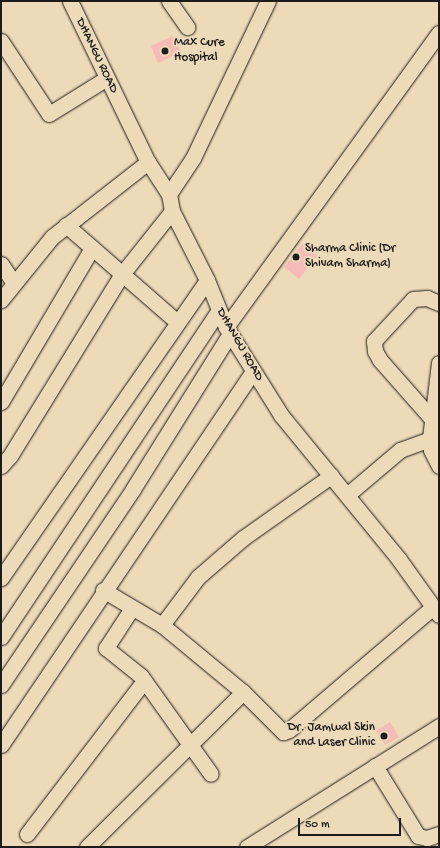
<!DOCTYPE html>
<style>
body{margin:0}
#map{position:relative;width:440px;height:848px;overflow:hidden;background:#eddab8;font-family:"Gochi Hand",sans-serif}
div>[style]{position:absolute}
.building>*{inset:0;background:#f7bbb7}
.roads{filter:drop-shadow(0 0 1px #1c1c1c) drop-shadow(0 0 1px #1c1c1c)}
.minor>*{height:15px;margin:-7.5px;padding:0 7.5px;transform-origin:7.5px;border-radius:7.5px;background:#eddab8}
.dots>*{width:11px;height:11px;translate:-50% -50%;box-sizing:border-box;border:2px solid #eddab8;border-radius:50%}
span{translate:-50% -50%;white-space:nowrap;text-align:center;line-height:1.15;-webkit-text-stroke:4px #eddab8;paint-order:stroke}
.poi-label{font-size:13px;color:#1c1c1c}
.left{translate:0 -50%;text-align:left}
.right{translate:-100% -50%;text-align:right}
.street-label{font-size:13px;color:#1c1c1c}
.frame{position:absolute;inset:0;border:2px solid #1c1c1c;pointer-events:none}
.scale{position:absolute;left:298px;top:818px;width:103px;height:18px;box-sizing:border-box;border:2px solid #1c1c1c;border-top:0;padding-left:5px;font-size:12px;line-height:14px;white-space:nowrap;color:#1c1c1c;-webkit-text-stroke:3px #eddab8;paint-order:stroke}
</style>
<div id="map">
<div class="building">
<i style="clip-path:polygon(173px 36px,181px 52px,158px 63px,151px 46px)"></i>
<i style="clip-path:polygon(302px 244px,317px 255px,299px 279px,284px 267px)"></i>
<i style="clip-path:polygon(390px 722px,399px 737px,385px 745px,376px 731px)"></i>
</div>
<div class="roads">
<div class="minor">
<i style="left:70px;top:1px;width:179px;rotate:64.2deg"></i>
<i style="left:148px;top:162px;width:38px;rotate:57deg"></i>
<i style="left:169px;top:194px;width:17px;rotate:80deg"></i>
<i style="left:172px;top:211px;width:77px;rotate:63.1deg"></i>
<i style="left:207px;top:280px;width:51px;rotate:68deg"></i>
<i style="left:226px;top:327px;width:104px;rotate:58deg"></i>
<i style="left:281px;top:415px;width:185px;rotate:50.7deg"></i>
<i style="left:398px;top:558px;width:70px;rotate:54.3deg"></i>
<i style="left:169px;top:1px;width:32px;rotate:55deg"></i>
<i style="left:1px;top:41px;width:87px;rotate:56.7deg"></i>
<i style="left:49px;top:114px;width:68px;rotate:-31.8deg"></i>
<i style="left:169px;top:194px;width:43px;rotate:-56.3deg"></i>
<i style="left:193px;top:158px;width:174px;rotate:-64.5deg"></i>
<i style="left:66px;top:225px;width:147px;rotate:41.1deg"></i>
<i style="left:1px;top:264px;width:23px;rotate:56deg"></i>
<i style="left:1px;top:300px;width:81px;rotate:-51deg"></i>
<i style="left:52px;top:237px;width:122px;rotate:-38deg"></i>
<i style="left:226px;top:327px;width:363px;rotate:-54.1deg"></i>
<i style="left:439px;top:363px;width:77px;rotate:96.8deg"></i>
<i style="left:430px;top:439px;width:11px;rotate:85deg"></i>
<i style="left:431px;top:450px;width:18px;rotate:63deg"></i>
<i style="left:1px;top:402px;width:179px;rotate:-59.4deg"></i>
<i style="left:432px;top:419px;width:79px;rotate:-131.4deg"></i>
<i style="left:380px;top:360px;width:10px;rotate:-119deg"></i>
<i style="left:375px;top:351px;width:10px;rotate:-96deg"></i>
<i style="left:374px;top:341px;width:57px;rotate:-47.1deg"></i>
<i style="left:413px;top:299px;width:14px;rotate:-4deg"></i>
<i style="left:427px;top:298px;width:13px;rotate:23deg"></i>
<i style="left:1px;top:466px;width:13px;rotate:-48deg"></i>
<i style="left:10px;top:456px;width:214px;rotate:-58.4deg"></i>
<i style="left:122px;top:274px;width:80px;rotate:-51.6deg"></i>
<i style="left:347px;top:495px;width:70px;rotate:-40.3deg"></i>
<i style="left:400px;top:450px;width:32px;rotate:-20deg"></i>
<i style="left:1px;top:578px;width:362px;rotate:-55.3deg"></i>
<i style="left:103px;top:590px;width:69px;rotate:30.7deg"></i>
<i style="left:162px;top:625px;width:105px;rotate:39.6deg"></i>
<i style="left:243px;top:692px;width:57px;rotate:45deg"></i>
<i style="left:283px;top:732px;width:6px;rotate:-18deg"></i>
<i style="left:289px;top:730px;width:189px;rotate:-40.5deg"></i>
<i style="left:132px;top:608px;width:48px;rotate:123deg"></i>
<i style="left:106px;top:648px;width:45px;rotate:38.7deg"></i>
<i style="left:141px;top:676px;width:120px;rotate:54.5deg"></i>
<i style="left:162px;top:625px;width:60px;rotate:-53.1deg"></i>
<i style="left:198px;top:577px;width:60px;rotate:-40.9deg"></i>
<i style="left:243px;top:538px;width:108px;rotate:-35.2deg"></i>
<i style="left:1px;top:637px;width:391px;rotate:-56.3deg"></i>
<i style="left:1px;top:685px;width:236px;rotate:-56deg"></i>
<i style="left:133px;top:489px;width:183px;rotate:-58deg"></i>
<i style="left:1px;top:745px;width:451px;rotate:-56deg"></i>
<i style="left:375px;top:766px;width:82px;rotate:58.4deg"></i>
<i style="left:418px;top:836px;width:9px;rotate:13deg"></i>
<i style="left:427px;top:838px;width:13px;rotate:-18deg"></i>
<i style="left:27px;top:834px;width:193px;rotate:-52.6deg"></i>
<i style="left:87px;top:847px;width:220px;rotate:-44.8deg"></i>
<i style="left:247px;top:847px;width:227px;rotate:-32.2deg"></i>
</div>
</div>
<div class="dots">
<i style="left:165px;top:51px;background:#1c1c1c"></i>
<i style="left:296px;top:257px;background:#1c1c1c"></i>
<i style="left:384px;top:736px;background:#1c1c1c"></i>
</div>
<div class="poi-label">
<span class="left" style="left:174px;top:51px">Max Cure<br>Hospital</span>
<span class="left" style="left:305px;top:257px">Sharma Clinic (Dr<br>Shivam Sharma)</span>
<span class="right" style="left:375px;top:736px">Dr. Jamwal Skin<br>and Laser Clinic</span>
</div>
<div class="street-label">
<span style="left:96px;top:56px;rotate:64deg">DHANGU ROAD</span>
<span style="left:239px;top:345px;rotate:60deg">DHANGU ROAD</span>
</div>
<div class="frame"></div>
<div class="scale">50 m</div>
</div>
